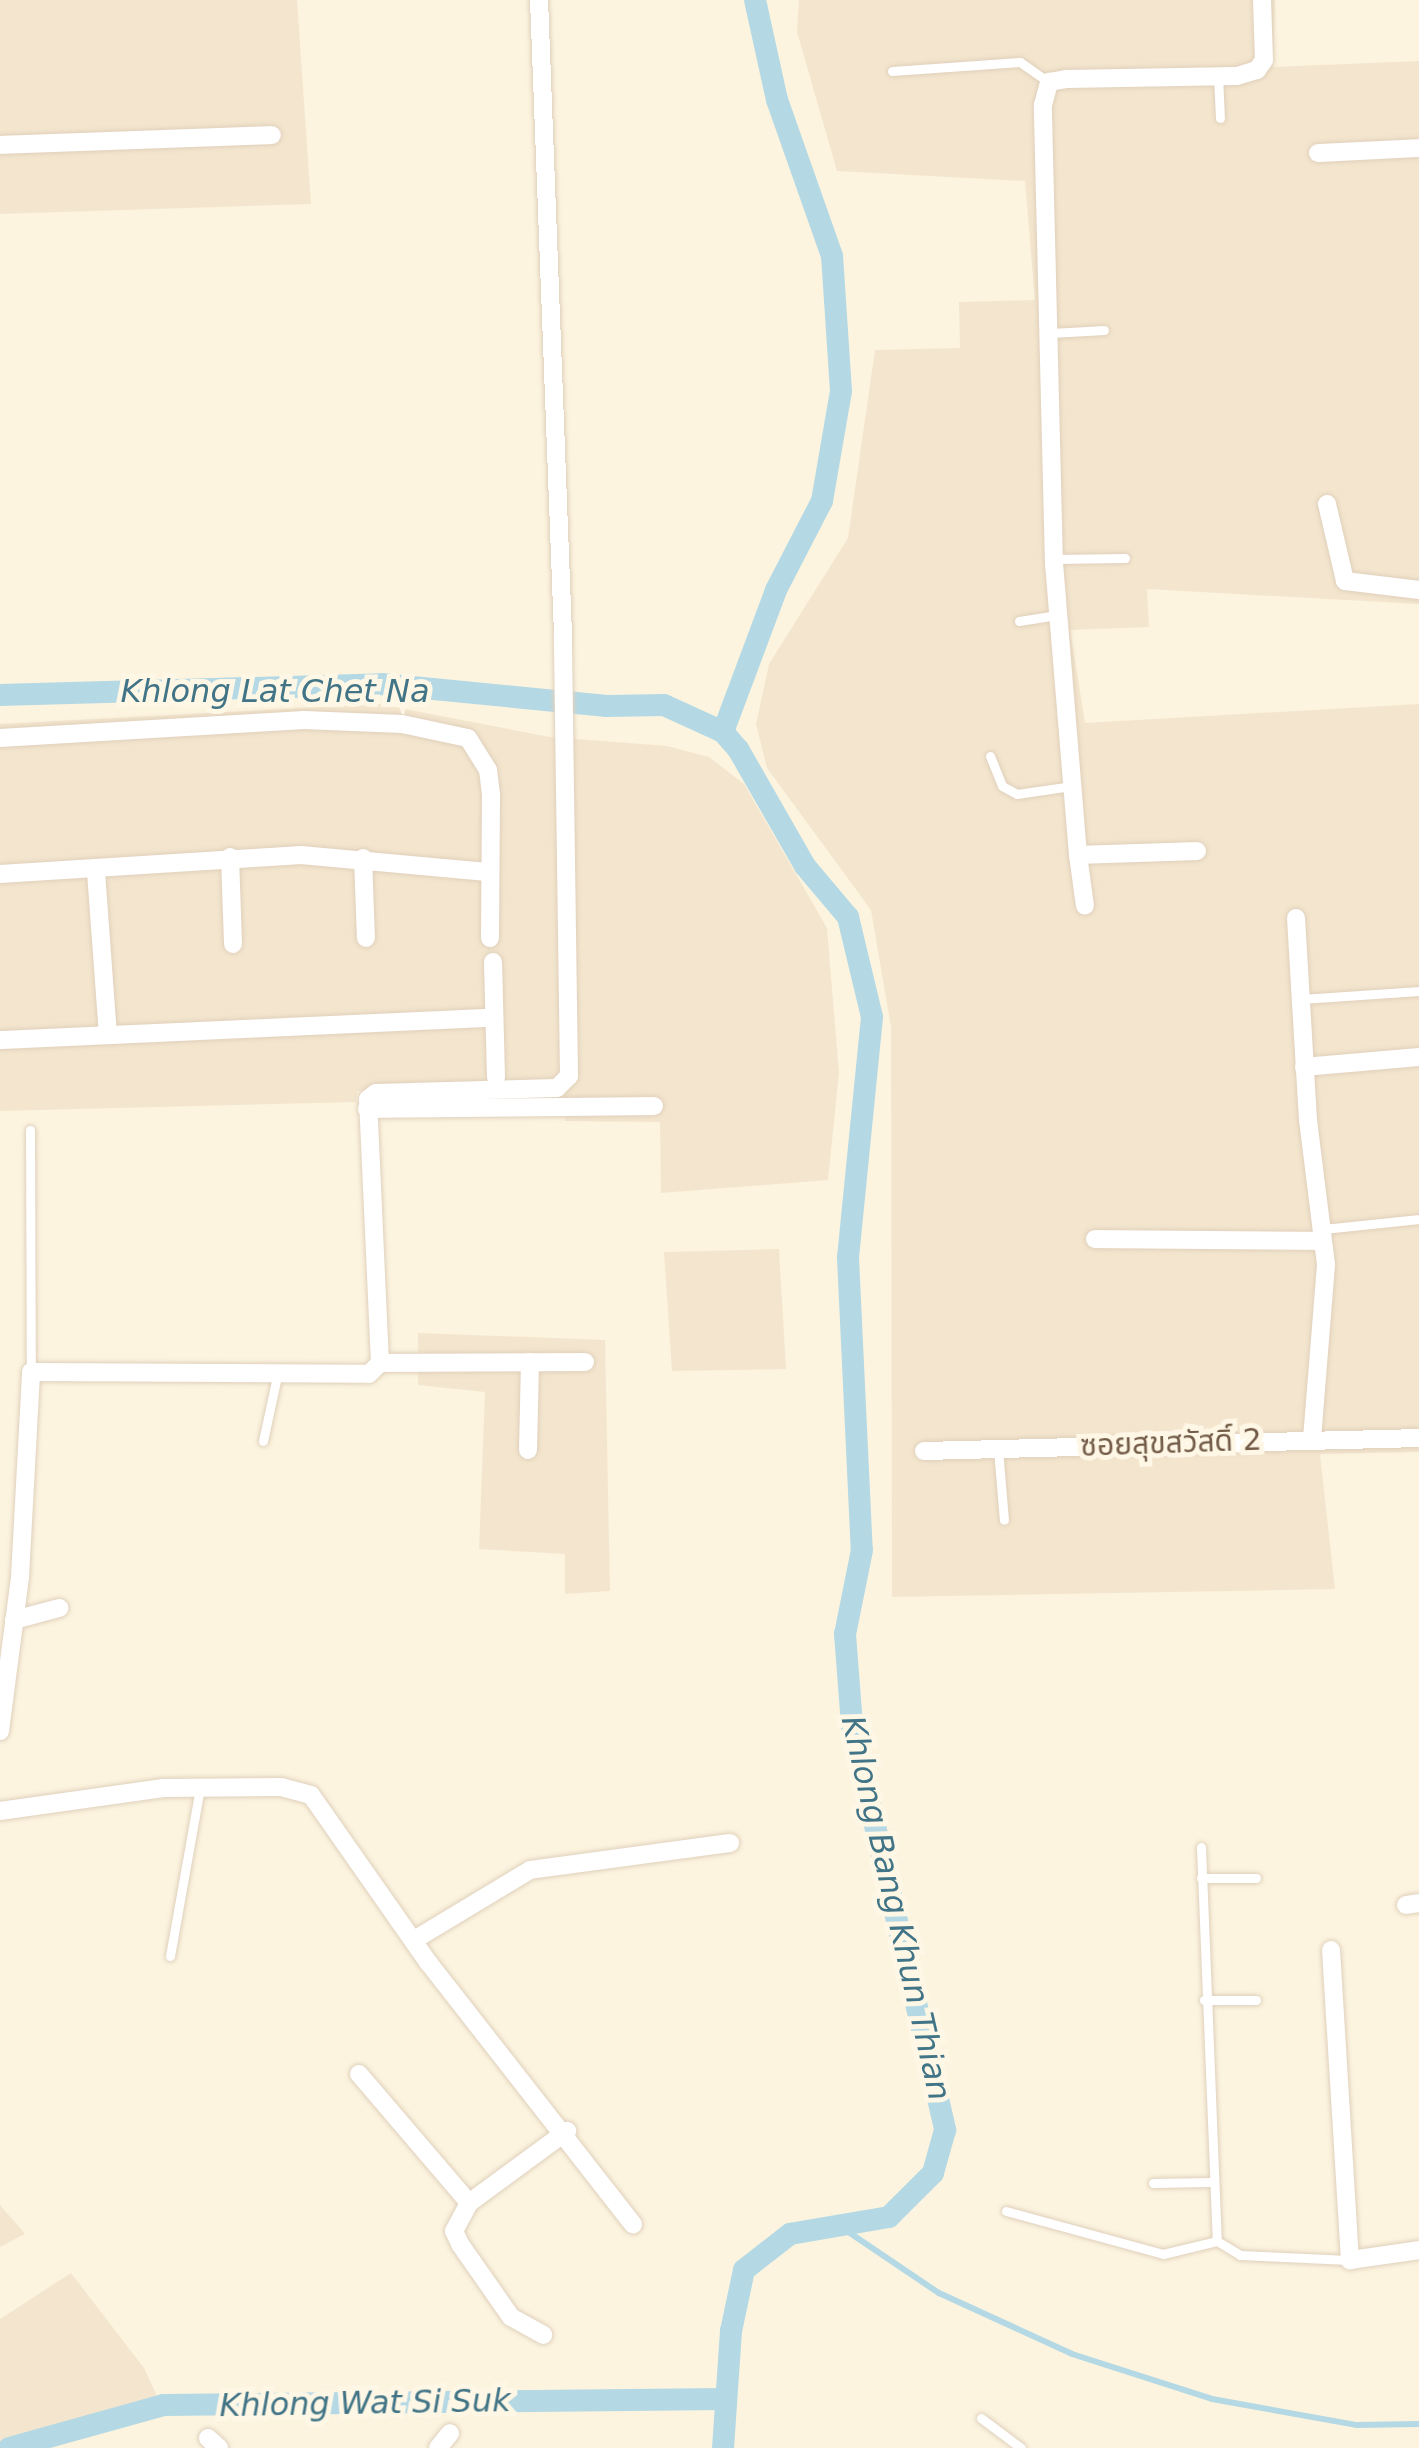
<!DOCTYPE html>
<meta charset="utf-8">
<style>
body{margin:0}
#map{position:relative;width:1419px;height:2448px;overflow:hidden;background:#fcf4df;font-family:"DejaVu Sans","Noto Sans Thai",sans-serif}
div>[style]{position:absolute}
.residential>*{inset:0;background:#f4e6ce}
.stream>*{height:6px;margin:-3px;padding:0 3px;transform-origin:3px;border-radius:3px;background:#b4d9e5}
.canal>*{height:22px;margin:-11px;padding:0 11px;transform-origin:11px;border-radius:11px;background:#b4d9e5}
.roads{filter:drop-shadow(0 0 2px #e0d0bc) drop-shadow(0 0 2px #e0d0bc)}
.service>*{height:9px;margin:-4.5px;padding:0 4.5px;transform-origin:4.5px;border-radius:4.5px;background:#fff}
.minor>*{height:18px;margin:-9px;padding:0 9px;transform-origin:9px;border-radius:9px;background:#fff}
span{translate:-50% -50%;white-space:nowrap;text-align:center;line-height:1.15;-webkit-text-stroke:10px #fff7e6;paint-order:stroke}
.street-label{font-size:30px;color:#725b47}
.water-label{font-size:32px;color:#417486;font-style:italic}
</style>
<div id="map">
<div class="residential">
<i style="clip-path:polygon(0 0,297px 0,311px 204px,0 214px)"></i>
<i style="clip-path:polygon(799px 0,1275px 0,1273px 67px,1419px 61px,1419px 604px,1147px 589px,1149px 627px,1070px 630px,1085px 723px,1419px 704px,1419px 1452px,1320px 1454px,1335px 1589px,892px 1597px,891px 1027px,871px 910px,767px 768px,756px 724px,769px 664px,848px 538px,875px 350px,960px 348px,959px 302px,1035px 300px,1025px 181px,837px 171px,797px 32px)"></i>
<i style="clip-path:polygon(379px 704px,550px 737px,667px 746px,709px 757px,744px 784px,827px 928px,839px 1073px,828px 1180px,661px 1193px,660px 1122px,565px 1121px,563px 1085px,357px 1091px,356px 1102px,0 1111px,0 724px)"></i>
<i style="clip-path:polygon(779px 1249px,786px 1369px,672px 1371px,664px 1252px)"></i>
<i style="clip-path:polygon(418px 1333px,605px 1340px,610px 1591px,565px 1594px,565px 1554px,479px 1549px,485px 1392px,418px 1385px)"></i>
<i style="clip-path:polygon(0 2205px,25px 2234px,0 2247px)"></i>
<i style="clip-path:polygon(71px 2273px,144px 2368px,165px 2413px,0 2448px,0 2319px)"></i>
</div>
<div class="stream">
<i style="left:838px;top:2225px;width:122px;rotate:34deg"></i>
<i style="left:939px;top:2293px;width:146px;rotate:24.6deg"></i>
<i style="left:1072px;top:2354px;width:147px;rotate:17.8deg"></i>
<i style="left:1212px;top:2399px;width:146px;rotate:10.2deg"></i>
<i style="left:1356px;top:2425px;width:63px;rotate:-0.9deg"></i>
</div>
<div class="canal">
<i style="left:0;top:695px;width:382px;rotate:-1.6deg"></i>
<i style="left:382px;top:684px;width:226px;rotate:5.6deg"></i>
<i style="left:607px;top:706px;width:57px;rotate:-1deg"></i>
<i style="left:664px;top:705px;width:65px;rotate:24.6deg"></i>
<i style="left:723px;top:732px;width:23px;rotate:49deg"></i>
<i style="left:738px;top:749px;width:135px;rotate:60.2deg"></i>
<i style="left:805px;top:866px;width:67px;rotate:49.9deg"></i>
<i style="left:848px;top:917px;width:103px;rotate:76.5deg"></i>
<i style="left:872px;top:1017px;width:242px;rotate:95.7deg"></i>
<i style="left:848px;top:1258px;width:292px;rotate:87.3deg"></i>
<i style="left:862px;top:1550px;width:86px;rotate:101.4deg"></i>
<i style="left:845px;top:1634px;width:92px;rotate:85.6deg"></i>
<i style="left:852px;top:1726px;width:415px;rotate:77deg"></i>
<i style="left:945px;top:2130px;width:45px;rotate:105.6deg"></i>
<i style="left:933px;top:2173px;width:62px;rotate:135deg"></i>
<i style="left:889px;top:2217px;width:100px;rotate:170.3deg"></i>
<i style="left:790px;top:2234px;width:58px;rotate:142deg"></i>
<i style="left:744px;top:2270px;width:62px;rotate:102deg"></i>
<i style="left:731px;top:2331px;width:117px;rotate:93.9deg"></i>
<i style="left:723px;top:732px;width:152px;rotate:-69.5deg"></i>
<i style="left:776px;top:590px;width:100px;rotate:-62.7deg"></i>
<i style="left:822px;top:501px;width:112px;rotate:-80.2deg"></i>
<i style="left:841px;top:391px;width:135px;rotate:-93.8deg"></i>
<i style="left:832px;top:256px;width:165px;rotate:-109.4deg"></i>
<i style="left:777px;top:100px;width:102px;rotate:-102.4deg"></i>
<i style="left:9px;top:2448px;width:161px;rotate:-15.5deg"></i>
<i style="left:164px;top:2405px;width:562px;rotate:-0.61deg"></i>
</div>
<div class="roads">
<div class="service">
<i style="left:892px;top:71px;width:128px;rotate:-4deg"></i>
<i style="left:1020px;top:62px;width:35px;rotate:35deg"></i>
<i style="left:1218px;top:76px;width:42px;rotate:87.3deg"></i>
<i style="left:1051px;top:333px;width:53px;rotate:-3.2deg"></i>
<i style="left:1054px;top:559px;width:71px;rotate:-0.8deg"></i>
<i style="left:1019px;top:621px;width:37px;rotate:-9deg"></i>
<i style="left:990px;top:756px;width:32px;rotate:68deg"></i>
<i style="left:1002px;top:786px;width:17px;rotate:28deg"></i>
<i style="left:1017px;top:794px;width:56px;rotate:-8.3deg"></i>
<i style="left:1302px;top:999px;width:117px;rotate:-3.9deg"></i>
<i style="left:30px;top:1130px;width:242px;rotate:89.8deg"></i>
<i style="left:1323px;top:1229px;width:97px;rotate:-5.9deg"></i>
<i style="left:263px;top:1441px;width:66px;rotate:-77.8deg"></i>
<i style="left:998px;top:1449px;width:71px;rotate:85.2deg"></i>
<i style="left:1201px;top:1847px;width:394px;rotate:87.7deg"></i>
<i style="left:1217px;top:2241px;width:27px;rotate:31deg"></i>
<i style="left:1240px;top:2255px;width:109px;rotate:2.6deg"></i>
<i style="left:1201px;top:1878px;width:55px"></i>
<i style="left:170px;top:1956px;width:172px;rotate:-79.9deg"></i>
<i style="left:1204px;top:2000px;width:52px"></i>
<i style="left:1153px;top:2183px;width:57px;rotate:-1deg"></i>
<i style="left:1006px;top:2211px;width:163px;rotate:15.3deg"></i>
<i style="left:1163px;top:2254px;width:56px;rotate:-13.5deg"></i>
<i style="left:981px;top:2418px;width:50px;rotate:36.9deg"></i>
</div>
<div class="minor">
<i style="left:0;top:145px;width:272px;rotate:-2.1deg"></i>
<i style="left:1318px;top:153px;width:101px;rotate:-2.8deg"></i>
<i style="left:1327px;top:504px;width:79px;rotate:76.8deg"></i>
<i style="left:1345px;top:581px;width:75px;rotate:6.9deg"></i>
<i style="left:0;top:738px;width:305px;rotate:-3.4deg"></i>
<i style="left:304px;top:720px;width:98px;rotate:2.3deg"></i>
<i style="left:402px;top:724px;width:67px;rotate:12deg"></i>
<i style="left:468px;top:738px;width:38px;rotate:58deg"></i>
<i style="left:488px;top:770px;width:25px;rotate:83deg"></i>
<i style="left:491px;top:795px;width:143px;rotate:90.4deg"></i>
<i style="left:1197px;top:851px;width:119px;rotate:178.1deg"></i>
<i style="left:1078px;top:855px;width:291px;rotate:-94.7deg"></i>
<i style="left:1054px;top:565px;width:460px;rotate:-91.4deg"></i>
<i style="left:1043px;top:105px;width:24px;rotate:-75deg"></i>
<i style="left:1049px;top:82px;width:17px;rotate:-10deg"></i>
<i style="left:1066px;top:79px;width:171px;rotate:-1deg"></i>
<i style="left:1237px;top:76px;width:21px;rotate:-17deg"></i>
<i style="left:1257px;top:70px;width:12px;rotate:-55deg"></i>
<i style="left:1264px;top:60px;width:60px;rotate:-91.9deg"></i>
<i style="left:1078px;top:855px;width:51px;rotate:82.2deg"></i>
<i style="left:230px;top:857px;width:87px;rotate:88deg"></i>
<i style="left:363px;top:858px;width:80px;rotate:87.9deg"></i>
<i style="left:96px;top:872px;width:163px;rotate:85.8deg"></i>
<i style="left:0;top:874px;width:302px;rotate:-3.6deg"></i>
<i style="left:301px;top:855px;width:187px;rotate:5.2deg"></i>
<i style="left:1296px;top:918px;width:202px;rotate:86.6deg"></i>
<i style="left:1308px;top:1120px;width:146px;rotate:82.9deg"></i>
<i style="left:1326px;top:1265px;width:174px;rotate:94.6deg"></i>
<i style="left:493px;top:962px;width:115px;rotate:88.5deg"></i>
<i style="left:0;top:1040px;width:493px;rotate:-2.6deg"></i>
<i style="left:1304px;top:1067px;width:115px;rotate:-5deg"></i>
<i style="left:367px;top:1109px;width:287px;rotate:-0.6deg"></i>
<i style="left:1095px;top:1239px;width:226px;rotate:0.5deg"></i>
<i style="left:380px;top:1363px;width:205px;rotate:-0.3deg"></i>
<i style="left:528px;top:1450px;width:88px;rotate:-88.7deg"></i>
<i style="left:924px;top:1451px;width:495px;rotate:-1.5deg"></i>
<i style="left:14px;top:1620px;width:47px;rotate:-14.9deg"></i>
<i style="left:0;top:1731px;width:155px;rotate:-82.6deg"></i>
<i style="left:20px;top:1577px;width:205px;rotate:-86.9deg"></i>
<i style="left:31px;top:1372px;width:338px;rotate:0.3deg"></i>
<i style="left:369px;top:1374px;width:16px;rotate:-45deg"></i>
<i style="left:380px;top:1363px;width:264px;rotate:-92.6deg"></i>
<i style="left:368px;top:1099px;width:10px;rotate:-37deg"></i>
<i style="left:376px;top:1093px;width:181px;rotate:-1.6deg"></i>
<i style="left:557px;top:1088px;width:17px;rotate:-45deg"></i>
<i style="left:569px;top:1076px;width:441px;rotate:-90.8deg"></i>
<i style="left:563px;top:635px;width:635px;rotate:-92.16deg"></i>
<i style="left:0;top:1811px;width:165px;rotate:-8deg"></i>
<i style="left:163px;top:1788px;width:118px;rotate:-0.5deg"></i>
<i style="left:281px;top:1787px;width:31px;rotate:15deg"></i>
<i style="left:311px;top:1795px;width:204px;rotate:55deg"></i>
<i style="left:428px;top:1962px;width:333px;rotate:52deg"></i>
<i style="left:1406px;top:1905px;width:13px;rotate:-9deg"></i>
<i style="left:414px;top:1940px;width:135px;rotate:-31.1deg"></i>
<i style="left:530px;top:1870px;width:202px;rotate:-7.7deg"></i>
<i style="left:1331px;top:1950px;width:311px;rotate:86.5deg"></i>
<i style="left:1350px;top:2260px;width:70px;rotate:-8.2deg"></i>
<i style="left:359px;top:2074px;width:170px;rotate:49.5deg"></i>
<i style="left:469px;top:2203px;width:122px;rotate:-36.3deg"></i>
<i style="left:469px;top:2203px;width:32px;rotate:118deg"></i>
<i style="left:454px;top:2231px;width:14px;rotate:65deg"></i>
<i style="left:460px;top:2244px;width:89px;rotate:55.1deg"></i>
<i style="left:511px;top:2317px;width:37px;rotate:29deg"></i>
<i style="left:208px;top:2438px;width:15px;rotate:42deg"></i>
<i style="left:438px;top:2448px;width:19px;rotate:-51deg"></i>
</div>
</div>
<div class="street-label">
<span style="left:1171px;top:1443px;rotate:-2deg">ซอยสุขสวัสดิ์ 2</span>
</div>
<div class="water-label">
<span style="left:275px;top:691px">Khlong Lat Chet Na</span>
<span style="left:896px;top:1908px;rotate:77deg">Khlong Bang Khun Thian</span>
<span style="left:365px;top:2403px;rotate:-1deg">Khlong Wat Si Suk</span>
</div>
</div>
